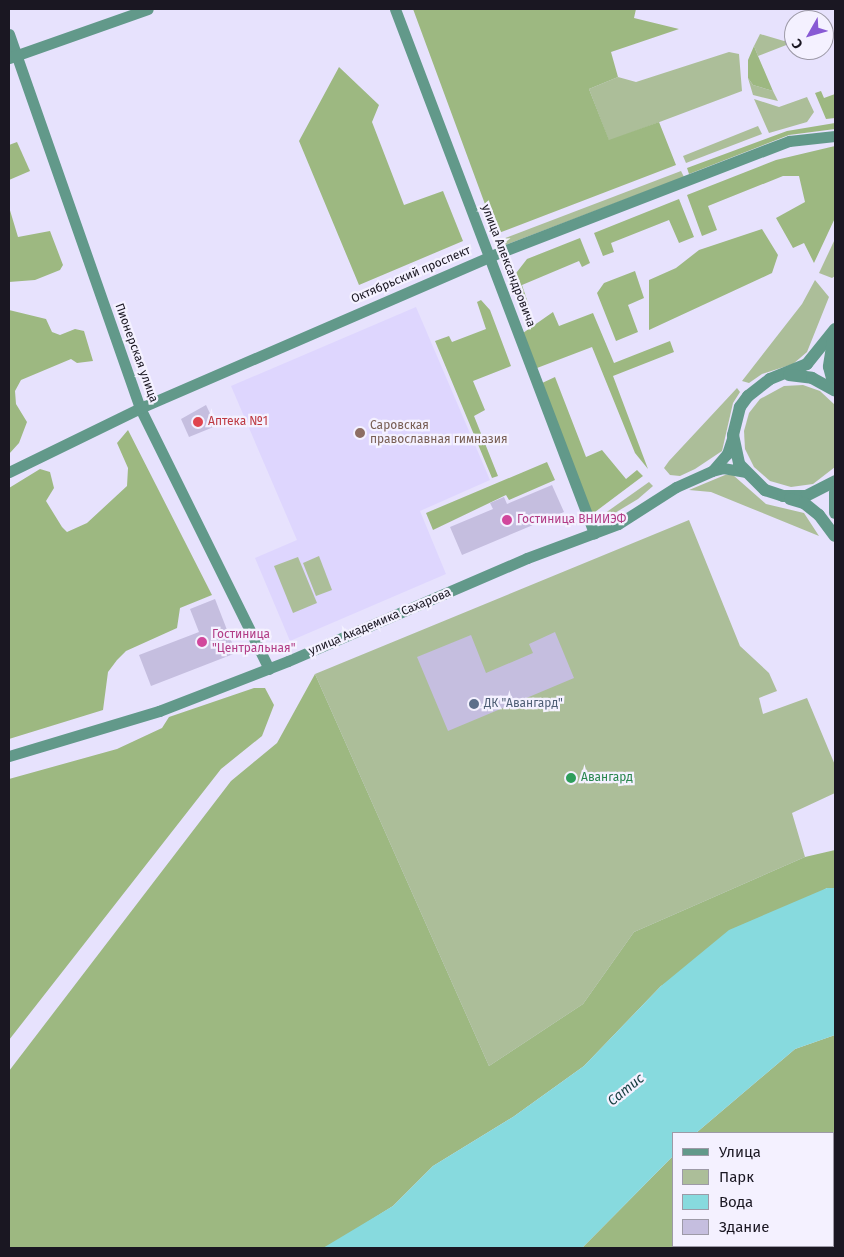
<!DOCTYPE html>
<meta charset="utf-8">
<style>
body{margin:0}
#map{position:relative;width:844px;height:1257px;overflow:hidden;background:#e7e2fd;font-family:"Fira Sans",sans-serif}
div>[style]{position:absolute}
.built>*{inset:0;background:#ded6fe}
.green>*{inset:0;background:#acbe99}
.forest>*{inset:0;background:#9db881}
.water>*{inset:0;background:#87dade}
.building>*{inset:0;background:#c5bedf}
.minor>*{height:11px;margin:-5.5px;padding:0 5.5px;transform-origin:5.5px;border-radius:5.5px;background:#62998a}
.tertiary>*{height:12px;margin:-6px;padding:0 6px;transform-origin:6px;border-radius:6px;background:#62998a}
.dots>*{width:14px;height:14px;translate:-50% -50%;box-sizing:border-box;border:2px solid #f4f1ff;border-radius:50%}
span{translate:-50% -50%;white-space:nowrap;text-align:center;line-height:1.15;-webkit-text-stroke:4.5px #f4f1ff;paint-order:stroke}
.street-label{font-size:12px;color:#1a1722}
.health-label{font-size:12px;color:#be3a42}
.left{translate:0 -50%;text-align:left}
.education-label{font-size:12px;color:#785e54}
.hotel-label{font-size:12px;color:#b23c85}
.service-label{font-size:12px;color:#4e5e75}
.leisure-label{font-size:12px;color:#27864d}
.water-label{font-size:14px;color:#143c3e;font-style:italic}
.frame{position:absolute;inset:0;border:10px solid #1a1722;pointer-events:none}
.legend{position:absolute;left:672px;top:1132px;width:162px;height:115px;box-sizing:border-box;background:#f4f1ff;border:1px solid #9d9aa7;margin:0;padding:6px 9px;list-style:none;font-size:15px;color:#1a1722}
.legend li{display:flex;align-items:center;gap:10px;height:25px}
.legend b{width:25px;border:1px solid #9d9aa7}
.north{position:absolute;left:784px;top:10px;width:50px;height:50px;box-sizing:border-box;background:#f4f1ff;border:1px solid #9d9aa7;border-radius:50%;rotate:232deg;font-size:14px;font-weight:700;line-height:20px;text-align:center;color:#1a1722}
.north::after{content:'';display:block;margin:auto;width:18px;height:22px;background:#885ad4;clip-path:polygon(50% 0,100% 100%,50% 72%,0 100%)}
</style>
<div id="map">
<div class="built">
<i style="clip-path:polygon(416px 307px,490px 480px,420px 511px,446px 574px,290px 641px,255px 558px,297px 540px,231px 386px)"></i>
</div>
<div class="green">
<i style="clip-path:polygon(760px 34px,784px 41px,794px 37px,794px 42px,758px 56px,754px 46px)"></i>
<i style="clip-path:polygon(729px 52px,739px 54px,742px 91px,609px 141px,589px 89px,618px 77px,636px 82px)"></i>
<i style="clip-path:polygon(748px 78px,753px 85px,773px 91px,778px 101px,753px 95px)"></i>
<i style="clip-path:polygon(807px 97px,814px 112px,807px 122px,769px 133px,754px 99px,779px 107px)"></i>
<i style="clip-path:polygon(758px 126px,762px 134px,686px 163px,683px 156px)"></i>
<i style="clip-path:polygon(681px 171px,684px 177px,503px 246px,500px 240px)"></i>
<i style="clip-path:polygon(835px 239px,835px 276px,832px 278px,819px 273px)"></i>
<i style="clip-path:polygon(815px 280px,829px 297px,807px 352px,793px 364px,762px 374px,749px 383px,742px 381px,802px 304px)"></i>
<i style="clip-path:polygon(803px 385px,820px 391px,835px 405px,835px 467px,813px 484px,791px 487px,770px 481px,754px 467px,745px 449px,744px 431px,749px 413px,760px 399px,784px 386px)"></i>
<i style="clip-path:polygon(737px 388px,740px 392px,733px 403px,722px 451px,695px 469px,680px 476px,670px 475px,664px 468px,669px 461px)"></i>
<i style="clip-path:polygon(725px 475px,733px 475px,766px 504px,804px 513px,819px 536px,711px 492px,689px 490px)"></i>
<i style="clip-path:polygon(649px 482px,653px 486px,638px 499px,595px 525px,594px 521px)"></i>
<i style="clip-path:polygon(689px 520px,740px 646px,769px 673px,777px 691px,759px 698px,763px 714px,807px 698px,835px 765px,835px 793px,792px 813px,805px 857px,634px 932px,583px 1004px,489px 1066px,315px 674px)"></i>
<i style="clip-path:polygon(319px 556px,332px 590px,316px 596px,303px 563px)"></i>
<i style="clip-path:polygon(298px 557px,317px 603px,293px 613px,274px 566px)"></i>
</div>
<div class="forest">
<i style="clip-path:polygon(413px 9px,636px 9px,634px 18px,679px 29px,611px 52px,618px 77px,589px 89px,609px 140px,659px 122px,676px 165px,496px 234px)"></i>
<i style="clip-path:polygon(754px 46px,758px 56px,773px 91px,753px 85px,748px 78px,748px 60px)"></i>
<i style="clip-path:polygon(339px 67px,379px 105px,372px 122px,404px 205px,443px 191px,463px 241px,359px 285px,299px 141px)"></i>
<i style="clip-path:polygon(821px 91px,824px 98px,835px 94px,835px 118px,826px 119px,815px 93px)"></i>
<i style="clip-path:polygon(835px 123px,835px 129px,789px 135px,689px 174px,687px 168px,787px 131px)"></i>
<i style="clip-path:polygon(17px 142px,30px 171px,9px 180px,9px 145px)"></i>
<i style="clip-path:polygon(835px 146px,835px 218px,814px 263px,804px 243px,793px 248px,776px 218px,805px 202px,799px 176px,783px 176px,708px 206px,717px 230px,702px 236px,687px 195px,776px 160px)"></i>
<i style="clip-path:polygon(679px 199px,694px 237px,679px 243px,669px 220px,611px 243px,614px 252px,603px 256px,594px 233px)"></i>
<i style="clip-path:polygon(9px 207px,18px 237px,50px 231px,63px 265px,60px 270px,35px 280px,9px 282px)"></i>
<i style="clip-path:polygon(762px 229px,778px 255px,772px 273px,649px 330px,649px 280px,676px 268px,699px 250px)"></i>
<i style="clip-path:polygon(580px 238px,590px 263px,582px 267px,579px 261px,522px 285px,530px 309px,525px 311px,513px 277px,527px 259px)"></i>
<i style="clip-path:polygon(635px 271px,644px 298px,628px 305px,638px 332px,616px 341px,597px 293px,604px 283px)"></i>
<i style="clip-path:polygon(481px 300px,490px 310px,511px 366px,473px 381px,485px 410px,474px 416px,498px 476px,492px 478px,435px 341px,449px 336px,452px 342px,486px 329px,477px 302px)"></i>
<i style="clip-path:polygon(9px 310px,46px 319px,52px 332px,60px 335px,75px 329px,84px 331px,93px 361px,77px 363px,71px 359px,21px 380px,15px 391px,16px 404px,27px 422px,19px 443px,9px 454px)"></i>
<i style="clip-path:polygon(553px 312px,559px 326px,593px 313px,614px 363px,670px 341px,674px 352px,613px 376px,648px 469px,635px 453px,592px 347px,537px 368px,523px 333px)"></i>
<i style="clip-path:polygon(555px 377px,586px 457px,602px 450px,626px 479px,637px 470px,643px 476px,591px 515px,540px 384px)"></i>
<i style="clip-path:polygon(128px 430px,212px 595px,180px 608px,177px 628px,126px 651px,117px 660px,108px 672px,103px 710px,9px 739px,9px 488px,40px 469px,50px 472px,54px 488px,46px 501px,62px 527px,67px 532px,87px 523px,127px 486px,128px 468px,117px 443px)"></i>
<i style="clip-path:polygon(547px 462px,555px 480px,509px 500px,506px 495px,433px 530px,426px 513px)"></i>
<i style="clip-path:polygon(315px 674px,489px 1066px,583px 1004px,634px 932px,805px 857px,835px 850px,835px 888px,827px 888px,661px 986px,584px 1066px,513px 1117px,433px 1166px,393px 1206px,331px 1245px,323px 1248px,9px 1248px,9px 1071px,231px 781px,277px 743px)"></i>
<i style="clip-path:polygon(254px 688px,265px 688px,274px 705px,262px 736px,221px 769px,9px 1040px,9px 779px,117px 749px,162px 728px,169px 717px)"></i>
<i style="clip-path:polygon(835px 1035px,835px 1248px,582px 1248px,673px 1156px,673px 1246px,833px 1246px,833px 1133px,696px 1133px,795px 1049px)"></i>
</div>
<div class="water">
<i style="clip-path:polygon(827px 888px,835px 888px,835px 1035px,795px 1049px,696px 1133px,673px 1133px,673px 1156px,582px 1248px,323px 1248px,393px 1206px,433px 1166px,513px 1117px,584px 1066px,661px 986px,729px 930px)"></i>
</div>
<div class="building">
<i style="clip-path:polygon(206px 405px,216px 426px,189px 437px,181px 419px)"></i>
<i style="clip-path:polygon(552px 485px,564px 512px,462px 555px,450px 527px,493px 509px,490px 503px,504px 497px,507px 504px)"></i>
<i style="clip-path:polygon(215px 599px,236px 653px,151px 686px,139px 655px,199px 632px,190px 609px)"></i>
<i style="clip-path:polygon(555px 632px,574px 678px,448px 731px,417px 657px,471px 635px,486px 673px,533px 653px,529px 644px)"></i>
</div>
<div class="minor">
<i style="left:395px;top:9px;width:561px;rotate:69.2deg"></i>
<i style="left:9px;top:34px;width:396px;rotate:70.7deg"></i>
<i style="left:140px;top:408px;width:291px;rotate:63.7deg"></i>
<i style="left:9px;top:58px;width:147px;rotate:-19.4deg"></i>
<i style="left:712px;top:471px;width:23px;rotate:-49deg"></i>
<i style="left:727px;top:454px;width:20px;rotate:-72deg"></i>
<i style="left:9px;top:472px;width:146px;rotate:-26deg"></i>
<i style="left:140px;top:408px;width:393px;rotate:-23.4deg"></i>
<i style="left:501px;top:252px;width:309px;rotate:-21.1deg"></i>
<i style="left:789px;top:141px;width:46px;rotate:-6.2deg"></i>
<i style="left:9px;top:756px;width:157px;rotate:-16.7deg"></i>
<i style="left:159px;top:711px;width:138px;rotate:-21.2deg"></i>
<i style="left:288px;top:661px;width:260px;rotate:-23.3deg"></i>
<i style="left:527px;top:558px;width:97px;rotate:-20.5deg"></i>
<i style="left:618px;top:524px;width:69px;rotate:-32.5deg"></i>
<i style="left:676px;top:487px;width:39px;rotate:-24deg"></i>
<i style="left:712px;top:471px;width:11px;rotate:-15deg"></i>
<i style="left:723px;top:468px;width:22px;rotate:10deg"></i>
</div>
<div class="tertiary">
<i style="left:835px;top:329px;width:45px;rotate:128.7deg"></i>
<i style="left:807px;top:364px;width:40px;rotate:158deg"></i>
<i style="left:770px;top:379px;width:28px;rotate:142deg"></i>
<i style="left:748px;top:396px;width:14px;rotate:126deg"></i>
<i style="left:740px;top:407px;width:29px;rotate:104deg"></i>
<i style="left:733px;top:435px;width:30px;rotate:78deg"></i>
<i style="left:739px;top:464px;width:37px;rotate:45deg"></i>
<i style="left:765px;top:490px;width:19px;rotate:18deg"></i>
<i style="left:783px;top:496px;width:23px"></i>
<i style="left:806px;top:496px;width:33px;rotate:-27deg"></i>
<i style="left:834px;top:334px;width:33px;rotate:99deg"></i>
<i style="left:829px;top:367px;width:24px;rotate:75deg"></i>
<i style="left:789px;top:375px;width:23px;rotate:7deg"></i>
<i style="left:812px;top:378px;width:26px;rotate:29deg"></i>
<i style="left:835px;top:492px;width:21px;rotate:90deg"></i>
<i style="left:790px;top:499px;width:15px;rotate:16deg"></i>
<i style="left:804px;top:503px;width:19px;rotate:39deg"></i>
<i style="left:819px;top:515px;width:26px;rotate:53deg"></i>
</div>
<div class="dots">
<i style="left:198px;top:422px;background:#e0444e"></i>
<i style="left:360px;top:433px;background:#8d6e63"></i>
<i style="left:507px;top:520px;background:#d1479c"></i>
<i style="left:202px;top:642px;background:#d1479c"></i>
<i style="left:474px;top:704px;background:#5c6f8a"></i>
<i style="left:571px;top:778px;background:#2e9e5b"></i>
</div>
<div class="street-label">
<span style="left:508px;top:266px;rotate:69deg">улица Александровича</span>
<span style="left:411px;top:275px;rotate:-23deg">Октябрьский проспект</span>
<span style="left:136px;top:353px;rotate:70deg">Пионерская улица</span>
<span style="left:380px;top:622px;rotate:-23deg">улица Академика Сахарова</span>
</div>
<div class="health-label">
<span class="left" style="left:208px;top:422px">Аптека №1</span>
</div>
<div class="education-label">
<span class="left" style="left:370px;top:433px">Саровская<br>православная гимназия</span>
</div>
<div class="hotel-label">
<span class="left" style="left:517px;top:520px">Гостиница ВНИИЭФ</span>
<span class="left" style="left:212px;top:642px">Гостиница<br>"Центральная"</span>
</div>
<div class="service-label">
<span class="left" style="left:484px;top:704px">ДК "Авангард"</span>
</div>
<div class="leisure-label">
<span class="left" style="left:581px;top:778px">Авангард</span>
</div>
<div class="water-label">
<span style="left:626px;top:1090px;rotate:-39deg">Сатис</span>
</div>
<div class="frame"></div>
<ul class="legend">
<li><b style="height:6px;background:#62998a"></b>Улица</li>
<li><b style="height:14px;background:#acbe99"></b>Парк</li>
<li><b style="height:14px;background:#87dade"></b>Вода</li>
<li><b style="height:14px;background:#c5bedf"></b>Здание</li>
</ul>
<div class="north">С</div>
</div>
